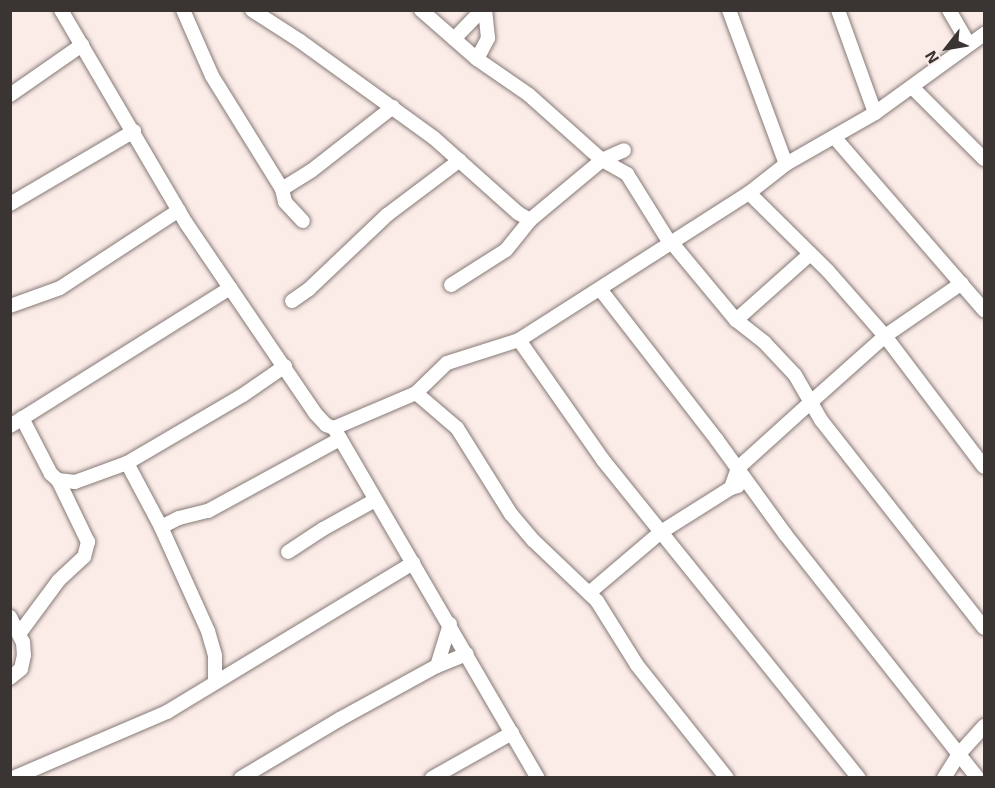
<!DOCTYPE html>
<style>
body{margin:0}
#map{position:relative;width:995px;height:788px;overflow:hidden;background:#fbece8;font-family:"Exo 2",sans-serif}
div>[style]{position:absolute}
.roads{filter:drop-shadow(0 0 2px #867a76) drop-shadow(0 0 2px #867a76)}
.minor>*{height:14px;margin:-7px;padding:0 7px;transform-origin:7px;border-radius:7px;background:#fff}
span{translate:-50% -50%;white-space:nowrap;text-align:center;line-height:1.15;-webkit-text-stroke:6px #fbece8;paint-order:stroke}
.frame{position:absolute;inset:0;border:12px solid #3a3433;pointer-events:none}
.north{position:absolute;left:917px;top:18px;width:60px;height:60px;-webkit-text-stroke:4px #fbece8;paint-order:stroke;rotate:239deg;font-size:16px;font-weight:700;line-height:24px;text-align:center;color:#3a3433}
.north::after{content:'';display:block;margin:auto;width:21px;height:27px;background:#3a3433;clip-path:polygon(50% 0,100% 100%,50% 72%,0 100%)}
</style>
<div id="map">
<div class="roads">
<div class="minor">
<i style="left:61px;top:10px;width:247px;rotate:59.6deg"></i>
<i style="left:186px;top:223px;width:230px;rotate:55.8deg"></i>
<i style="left:315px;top:413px;width:16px;rotate:47deg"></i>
<i style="left:326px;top:425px;width:9px;rotate:21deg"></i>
<i style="left:334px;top:428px;width:89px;rotate:-23.1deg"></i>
<i style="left:416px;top:393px;width:43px;rotate:-44.1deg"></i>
<i style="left:447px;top:363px;width:76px;rotate:-17.7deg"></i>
<i style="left:519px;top:340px;width:273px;rotate:-32.6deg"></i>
<i style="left:749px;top:193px;width:47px;rotate:-38.1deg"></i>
<i style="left:786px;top:164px;width:103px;rotate:-29.8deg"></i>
<i style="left:875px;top:113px;width:135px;rotate:-35.9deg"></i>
<i style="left:183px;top:10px;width:72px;rotate:66.3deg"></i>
<i style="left:212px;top:76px;width:133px;rotate:58.2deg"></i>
<i style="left:282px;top:189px;width:13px;rotate:77deg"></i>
<i style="left:285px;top:202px;width:26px;rotate:47deg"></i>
<i style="left:252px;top:10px;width:57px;rotate:32.9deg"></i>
<i style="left:300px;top:41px;width:165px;rotate:35.9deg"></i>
<i style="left:434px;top:138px;width:113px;rotate:41.8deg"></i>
<i style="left:518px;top:213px;width:14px;rotate:30deg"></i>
<i style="left:421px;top:10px;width:74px;rotate:41.2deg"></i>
<i style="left:477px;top:59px;width:63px;rotate:34.7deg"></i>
<i style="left:529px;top:95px;width:98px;rotate:41.7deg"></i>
<i style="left:602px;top:160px;width:29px;rotate:29deg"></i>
<i style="left:627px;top:174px;width:81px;rotate:58.1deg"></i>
<i style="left:729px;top:10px;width:164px;rotate:69.7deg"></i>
<i style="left:838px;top:10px;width:109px;rotate:70.2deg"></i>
<i style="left:949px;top:10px;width:39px;rotate:60deg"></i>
<i style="left:454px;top:39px;width:40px;rotate:-46deg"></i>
<i style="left:477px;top:59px;width:24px;rotate:-62deg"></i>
<i style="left:488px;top:38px;width:28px;rotate:-96deg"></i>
<i style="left:912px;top:87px;width:102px;rotate:45deg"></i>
<i style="left:10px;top:95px;width:88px;rotate:-34.8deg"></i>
<i style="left:835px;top:138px;width:228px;rotate:49.1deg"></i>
<i style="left:282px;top:189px;width:34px;rotate:-32deg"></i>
<i style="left:311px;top:171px;width:104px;rotate:-38deg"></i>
<i style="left:749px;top:193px;width:111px;rotate:44.6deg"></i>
<i style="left:828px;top:271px;width:86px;rotate:48.8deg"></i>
<i style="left:885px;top:336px;width:164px;rotate:52.9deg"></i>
<i style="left:10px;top:204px;width:144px;rotate:-30.5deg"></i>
<i style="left:672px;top:243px;width:100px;rotate:50.3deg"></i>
<i style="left:736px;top:320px;width:36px;rotate:38deg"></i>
<i style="left:764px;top:342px;width:45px;rotate:46.8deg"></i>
<i style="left:795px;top:375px;width:52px;rotate:60deg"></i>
<i style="left:821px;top:420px;width:264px;rotate:51.9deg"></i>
<i style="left:451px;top:285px;width:65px;rotate:-32.5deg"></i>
<i style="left:506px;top:250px;width:38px;rotate:-51deg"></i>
<i style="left:530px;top:220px;width:94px;rotate:-39.8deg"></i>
<i style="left:602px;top:160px;width:24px;rotate:-24deg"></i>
<i style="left:600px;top:289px;width:191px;rotate:52.2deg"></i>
<i style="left:717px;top:440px;width:116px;rotate:54.1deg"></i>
<i style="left:785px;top:534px;width:311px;rotate:51.7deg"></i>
<i style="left:292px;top:301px;width:21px;rotate:-35deg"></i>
<i style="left:309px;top:289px;width:108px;rotate:-43.5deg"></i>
<i style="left:387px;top:215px;width:91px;rotate:-37deg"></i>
<i style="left:10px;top:306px;width:53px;rotate:-19.8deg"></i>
<i style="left:60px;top:288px;width:142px;rotate:-33.2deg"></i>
<i style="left:736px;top:320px;width:99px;rotate:-41.7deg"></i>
<i style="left:519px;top:340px;width:146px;rotate:55deg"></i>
<i style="left:603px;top:460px;width:408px;rotate:51.2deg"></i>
<i style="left:416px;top:393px;width:54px;rotate:40.5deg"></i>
<i style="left:457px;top:428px;width:102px;rotate:57.9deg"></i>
<i style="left:511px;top:514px;width:35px;rotate:50deg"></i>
<i style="left:534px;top:541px;width:87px;rotate:43.6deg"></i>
<i style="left:597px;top:601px;width:75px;rotate:58deg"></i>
<i style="left:637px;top:665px;width:144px;rotate:51.5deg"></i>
<i style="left:22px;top:418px;width:63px;rotate:62.6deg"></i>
<i style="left:51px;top:474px;width:9px;rotate:41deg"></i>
<i style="left:58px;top:480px;width:17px;rotate:7deg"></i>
<i style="left:75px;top:482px;width:55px;rotate:-20.1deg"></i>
<i style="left:127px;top:463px;width:134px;rotate:-30.4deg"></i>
<i style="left:243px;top:395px;width:51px;rotate:-34.6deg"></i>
<i style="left:10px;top:426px;width:260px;rotate:-32.1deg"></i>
<i style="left:334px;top:428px;width:405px;rotate:59.8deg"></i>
<i style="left:127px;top:463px;width:72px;rotate:62deg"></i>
<i style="left:161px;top:527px;width:114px;rotate:65.7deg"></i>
<i style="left:208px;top:631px;width:26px;rotate:74deg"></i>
<i style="left:215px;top:656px;width:26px;rotate:90deg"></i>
<i style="left:731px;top:488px;width:21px;rotate:-71deg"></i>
<i style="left:738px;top:468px;width:98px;rotate:-42.1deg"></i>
<i style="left:811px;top:402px;width:99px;rotate:-41.7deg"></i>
<i style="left:885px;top:336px;width:93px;rotate:-34.5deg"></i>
<i style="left:161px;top:527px;width:20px;rotate:-27deg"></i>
<i style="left:179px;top:518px;width:30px;rotate:-14deg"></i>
<i style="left:208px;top:511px;width:150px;rotate:-28.6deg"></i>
<i style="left:288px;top:552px;width:42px;rotate:-33.3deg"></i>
<i style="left:323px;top:529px;width:60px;rotate:-29.1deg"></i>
<i style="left:589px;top:593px;width:94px;rotate:-40.3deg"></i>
<i style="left:661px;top:532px;width:83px;rotate:-32.2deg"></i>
<i style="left:731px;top:488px;width:7px;rotate:-16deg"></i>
<i style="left:10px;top:617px;width:28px;rotate:63deg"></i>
<i style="left:23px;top:642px;width:13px;rotate:86deg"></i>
<i style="left:24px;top:655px;width:14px;rotate:102deg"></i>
<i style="left:21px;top:669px;width:14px;rotate:141deg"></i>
<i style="left:19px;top:634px;width:67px;rotate:-53.5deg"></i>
<i style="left:59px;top:580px;width:34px;rotate:-43deg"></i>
<i style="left:84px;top:557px;width:16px;rotate:-75deg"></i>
<i style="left:88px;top:542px;width:69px;rotate:-115.8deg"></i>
<i style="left:437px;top:666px;width:44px;rotate:-72.8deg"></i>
<i style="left:13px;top:778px;width:168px;rotate:-23.2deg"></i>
<i style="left:167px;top:712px;width:288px;rotate:-31.2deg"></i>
<i style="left:241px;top:778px;width:115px;rotate:-30.8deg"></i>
<i style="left:340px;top:719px;width:111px;rotate:-28.7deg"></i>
<i style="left:437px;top:666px;width:32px;rotate:-22deg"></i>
<i style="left:432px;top:778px;width:92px;rotate:-29.4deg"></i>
<i style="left:944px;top:778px;width:28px;rotate:-58deg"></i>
<i style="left:959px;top:754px;width:38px;rotate:-48deg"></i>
</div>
</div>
<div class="frame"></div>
<div class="north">N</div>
</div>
